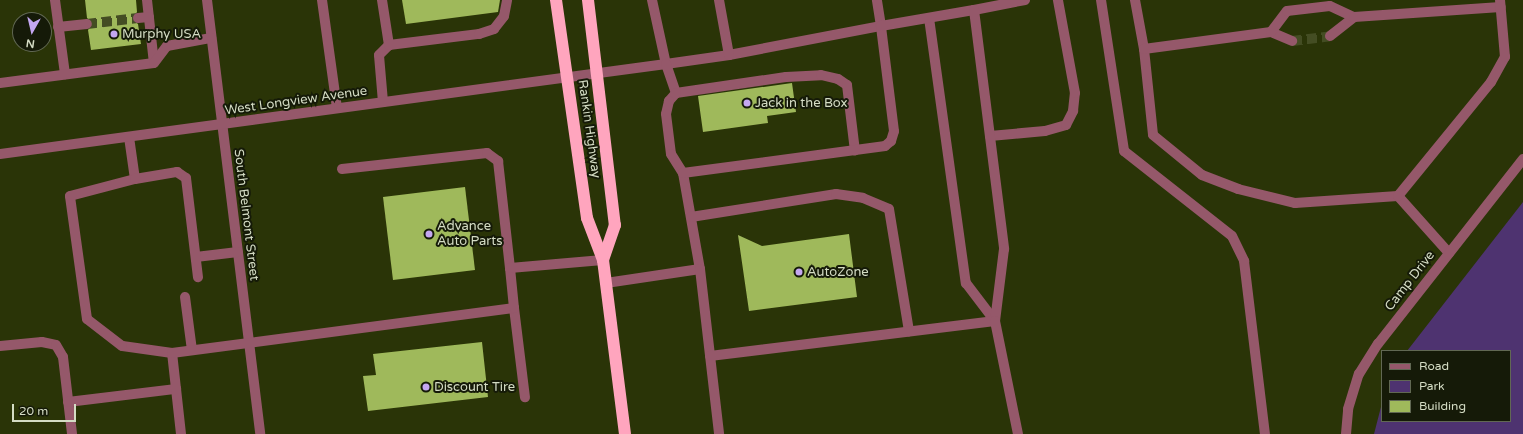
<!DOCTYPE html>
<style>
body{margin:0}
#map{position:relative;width:1523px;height:434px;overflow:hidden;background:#2a3407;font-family:"Varela Round",sans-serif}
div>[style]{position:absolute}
.green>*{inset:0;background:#4e3370}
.building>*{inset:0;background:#9fb95b}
.minor-tunnel>*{height:10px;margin-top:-5px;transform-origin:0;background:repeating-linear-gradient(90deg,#444d23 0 10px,transparent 0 15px)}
.minor>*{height:10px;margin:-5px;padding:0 5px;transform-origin:5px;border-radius:5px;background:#95586a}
.highway>*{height:12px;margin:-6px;padding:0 6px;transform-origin:6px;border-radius:6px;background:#ffa5be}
.dots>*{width:11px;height:11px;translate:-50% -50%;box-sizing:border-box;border:2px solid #151a08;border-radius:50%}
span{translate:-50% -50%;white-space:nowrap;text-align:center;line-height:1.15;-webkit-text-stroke:4px #151a08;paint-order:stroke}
.poi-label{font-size:13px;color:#d4dcc4}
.left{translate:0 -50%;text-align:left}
.street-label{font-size:13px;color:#d4dcc4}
.legend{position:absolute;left:1381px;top:350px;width:130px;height:72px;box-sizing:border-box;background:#151a08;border:1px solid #616853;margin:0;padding:5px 7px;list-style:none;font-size:12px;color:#d4dcc4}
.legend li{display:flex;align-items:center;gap:8px;height:20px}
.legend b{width:20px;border:1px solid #616853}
.north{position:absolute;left:12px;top:12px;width:40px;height:40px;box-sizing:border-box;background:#151a08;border:1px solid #616853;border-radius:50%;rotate:188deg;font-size:11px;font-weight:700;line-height:16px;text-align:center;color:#d4dcc4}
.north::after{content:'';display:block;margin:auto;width:14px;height:18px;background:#c4a7f1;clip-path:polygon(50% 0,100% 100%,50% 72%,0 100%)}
.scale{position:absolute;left:12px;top:404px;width:64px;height:18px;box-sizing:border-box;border:2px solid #d4dcc4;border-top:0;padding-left:5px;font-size:12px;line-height:14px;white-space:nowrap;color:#d4dcc4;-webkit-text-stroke:3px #151a08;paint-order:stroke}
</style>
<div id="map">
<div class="green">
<i style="clip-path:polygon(1523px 202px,1523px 434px,1374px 434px,1382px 403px,1382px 421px,1510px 421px,1510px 351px,1407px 351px)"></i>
</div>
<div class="building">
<i style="clip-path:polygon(85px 0,136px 0,137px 12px,132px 19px,138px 24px,141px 44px,91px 50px,88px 30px,93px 23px,87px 18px)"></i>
<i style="clip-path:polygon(402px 0,500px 0,498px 12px,406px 24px)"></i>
<i style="clip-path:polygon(792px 83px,796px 112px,767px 116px,768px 123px,703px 132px,698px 96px)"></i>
<i style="clip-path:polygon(465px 187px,475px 270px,393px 280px,383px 197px)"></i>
<i style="clip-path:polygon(849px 234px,857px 297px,749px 311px,738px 235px,762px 246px)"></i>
<i style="clip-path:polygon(482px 342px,488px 397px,368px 411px,363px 376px,376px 375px,373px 354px)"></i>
</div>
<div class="minor-tunnel">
<i style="left:87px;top:24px;width:51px;rotate:-6.7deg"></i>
<i style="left:1292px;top:41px;width:38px;rotate:-7deg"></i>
</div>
<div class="minor">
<i style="left:55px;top:0;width:75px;rotate:82.3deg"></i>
<i style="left:147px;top:0;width:63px;rotate:83.7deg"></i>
<i style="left:207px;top:0;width:437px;rotate:83deg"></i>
<i style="left:322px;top:0;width:109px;rotate:82.1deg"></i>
<i style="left:382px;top:0;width:46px;rotate:81.2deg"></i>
<i style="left:652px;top:0;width:66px;rotate:77.7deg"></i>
<i style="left:666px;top:64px;width:64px;rotate:-8.1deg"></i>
<i style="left:729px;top:55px;width:155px;rotate:-10.8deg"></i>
<i style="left:881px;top:26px;width:26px;rotate:-99deg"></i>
<i style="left:719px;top:0;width:56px;rotate:79.7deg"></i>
<i style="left:1101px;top:0;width:153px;rotate:81.3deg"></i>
<i style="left:1124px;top:151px;width:137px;rotate:38.2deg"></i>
<i style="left:1232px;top:236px;width:28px;rotate:64deg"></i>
<i style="left:1244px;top:261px;width:174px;rotate:83.1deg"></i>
<i style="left:1135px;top:0;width:50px;rotate:79.6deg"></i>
<i style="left:1144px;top:49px;width:86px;rotate:84deg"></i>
<i style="left:1153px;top:135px;width:63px;rotate:39.2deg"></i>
<i style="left:1202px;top:175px;width:39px;rotate:21deg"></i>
<i style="left:1238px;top:189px;width:59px;rotate:13.8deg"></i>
<i style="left:1295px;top:203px;width:103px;rotate:-3.9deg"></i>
<i style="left:974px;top:10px;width:52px;rotate:-11.1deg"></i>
<i style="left:138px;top:18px;width:11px;rotate:-5deg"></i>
<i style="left:929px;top:18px;width:268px;rotate:82.1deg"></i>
<i style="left:966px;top:283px;width:48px;rotate:52.7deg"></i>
<i style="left:58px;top:27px;width:29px;rotate:-6deg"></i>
<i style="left:1271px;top:32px;width:23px;rotate:23deg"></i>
<i style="left:1330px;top:36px;width:31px;rotate:-38deg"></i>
<i style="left:1144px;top:49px;width:128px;rotate:-7.6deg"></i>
<i style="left:1271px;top:32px;width:26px;rotate:-53deg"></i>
<i style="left:1287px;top:11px;width:43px;rotate:-6.6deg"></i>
<i style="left:1330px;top:6px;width:26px;rotate:25deg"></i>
<i style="left:1354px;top:17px;width:147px;rotate:-3.9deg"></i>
<i style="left:0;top:83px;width:155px;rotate:-7.4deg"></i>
<i style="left:154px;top:63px;width:21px;rotate:-53deg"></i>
<i style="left:167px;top:46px;width:45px;rotate:-10.3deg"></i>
<i style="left:676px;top:93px;width:111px;rotate:-8.3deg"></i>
<i style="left:786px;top:77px;width:35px;rotate:-3deg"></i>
<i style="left:821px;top:75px;width:17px;rotate:13deg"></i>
<i style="left:838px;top:79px;width:11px;rotate:34deg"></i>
<i style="left:847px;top:85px;width:66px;rotate:83.1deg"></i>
<i style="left:383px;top:102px;width:47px;rotate:-94.9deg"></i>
<i style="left:379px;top:55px;width:14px;rotate:-45deg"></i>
<i style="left:389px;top:45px;width:91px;rotate:-7deg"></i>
<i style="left:479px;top:34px;width:16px;rotate:-18deg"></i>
<i style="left:494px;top:29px;width:16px;rotate:-52deg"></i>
<i style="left:504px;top:16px;width:16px;rotate:-79deg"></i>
<i style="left:990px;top:136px;width:55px;rotate:-5.2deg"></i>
<i style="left:1045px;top:131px;width:22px;rotate:-16deg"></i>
<i style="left:1066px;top:125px;width:16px;rotate:-63deg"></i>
<i style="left:1073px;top:111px;width:18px;rotate:-84deg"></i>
<i style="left:1075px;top:93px;width:95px;rotate:-100.4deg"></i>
<i style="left:129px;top:137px;width:42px;rotate:81.9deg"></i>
<i style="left:0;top:154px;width:672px;rotate:-7.7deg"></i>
<i style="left:666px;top:64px;width:31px;rotate:71deg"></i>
<i style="left:676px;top:93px;width:11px;rotate:131deg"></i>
<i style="left:669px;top:101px;width:13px;rotate:103deg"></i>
<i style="left:666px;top:114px;width:40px;rotate:82.9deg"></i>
<i style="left:671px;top:154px;width:22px;rotate:58deg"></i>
<i style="left:683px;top:173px;width:97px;rotate:80deg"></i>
<i style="left:700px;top:269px;width:95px;rotate:171.5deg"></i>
<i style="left:342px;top:169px;width:146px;rotate:-6.3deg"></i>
<i style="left:487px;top:153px;width:14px;rotate:36deg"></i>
<i style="left:498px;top:161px;width:108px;rotate:83.6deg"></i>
<i style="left:683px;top:173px;width:204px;rotate:-7.6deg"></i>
<i style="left:885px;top:146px;width:8px;rotate:-40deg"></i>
<i style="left:891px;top:141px;width:10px;rotate:-73deg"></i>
<i style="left:894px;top:131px;width:106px;rotate:-97.1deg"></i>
<i style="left:881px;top:26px;width:94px;rotate:-9.8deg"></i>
<i style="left:974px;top:10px;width:241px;rotate:82.8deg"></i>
<i style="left:1004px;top:249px;width:73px;rotate:97.1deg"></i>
<i style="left:691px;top:217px;width:147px;rotate:-9deg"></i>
<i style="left:836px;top:194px;width:27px;rotate:8deg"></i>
<i style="left:863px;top:198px;width:28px;rotate:23deg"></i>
<i style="left:889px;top:209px;width:124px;rotate:80.7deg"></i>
<i style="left:1449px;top:253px;width:76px;rotate:-131.8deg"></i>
<i style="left:1398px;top:196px;width:147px;rotate:-50.8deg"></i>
<i style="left:1491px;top:82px;width:29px;rotate:-61deg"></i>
<i style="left:1505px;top:57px;width:57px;rotate:-95deg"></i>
<i style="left:196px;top:257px;width:42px;rotate:-6.8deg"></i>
<i style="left:700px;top:269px;width:166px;rotate:83.4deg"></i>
<i style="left:185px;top:297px;width:53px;rotate:82.5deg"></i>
<i style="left:514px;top:308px;width:90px;rotate:83deg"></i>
<i style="left:0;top:346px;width:42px;rotate:-5.4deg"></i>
<i style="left:42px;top:342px;width:14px;rotate:12deg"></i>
<i style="left:56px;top:345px;width:14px;rotate:60deg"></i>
<i style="left:63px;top:357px;width:78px;rotate:83.3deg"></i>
<i style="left:172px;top:353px;width:50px;rotate:-172deg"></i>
<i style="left:122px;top:346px;width:44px;rotate:-142.4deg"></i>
<i style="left:87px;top:319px;width:124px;rotate:-97.9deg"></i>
<i style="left:70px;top:196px;width:67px;rotate:-14.7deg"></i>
<i style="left:135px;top:179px;width:43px;rotate:-9.5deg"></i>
<i style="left:177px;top:172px;width:11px;rotate:34deg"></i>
<i style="left:186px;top:178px;width:100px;rotate:83.1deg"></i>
<i style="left:710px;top:356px;width:287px;rotate:-7deg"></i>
<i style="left:995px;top:321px;width:115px;rotate:78.5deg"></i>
<i style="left:68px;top:402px;width:109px;rotate:-6.9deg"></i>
<i style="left:181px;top:434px;width:81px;rotate:-96.3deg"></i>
<i style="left:172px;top:353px;width:345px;rotate:-7.5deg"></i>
<i style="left:514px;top:308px;width:40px;rotate:-95.7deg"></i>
<i style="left:510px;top:268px;width:93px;rotate:-4.9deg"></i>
<i style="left:1346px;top:434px;width:25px;rotate:-85deg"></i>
<i style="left:1348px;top:409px;width:37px;rotate:-73deg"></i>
<i style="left:1359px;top:374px;width:36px;rotate:-58deg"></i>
<i style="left:1378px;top:344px;width:235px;rotate:-51.9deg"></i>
</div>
<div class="highway">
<i style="left:556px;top:0;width:220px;rotate:81.9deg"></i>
<i style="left:587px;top:218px;width:45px;rotate:69.1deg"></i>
<i style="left:603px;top:260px;width:175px;rotate:82.8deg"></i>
<i style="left:588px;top:0;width:227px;rotate:83.2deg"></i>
<i style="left:615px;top:225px;width:37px;rotate:109deg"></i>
</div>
<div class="dots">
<i style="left:114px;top:34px;background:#c4a7f1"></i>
<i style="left:747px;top:103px;background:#c4a7f1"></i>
<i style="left:429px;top:234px;background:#c4a7f1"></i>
<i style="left:799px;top:272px;background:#c4a7f1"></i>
<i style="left:426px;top:387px;background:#c4a7f1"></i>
</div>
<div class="poi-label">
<span class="left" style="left:122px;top:34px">Murphy USA</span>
<span class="left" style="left:755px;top:103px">Jack in the Box</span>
<span class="left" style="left:437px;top:234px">Advance<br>Auto Parts</span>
<span class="left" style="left:807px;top:272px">AutoZone</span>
<span class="left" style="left:434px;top:387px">Discount Tire</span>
</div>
<div class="street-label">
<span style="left:296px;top:101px;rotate:-8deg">West Longview Avenue</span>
<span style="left:589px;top:129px;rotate:82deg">Rankin Highway</span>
<span style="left:246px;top:215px;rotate:83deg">South Belmont Street</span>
<span style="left:1410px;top:281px;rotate:-52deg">Camp Drive</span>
</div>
<ul class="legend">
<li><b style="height:5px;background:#95586a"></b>Road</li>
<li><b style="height:11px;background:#4e3370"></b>Park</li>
<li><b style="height:11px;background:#9fb95b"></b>Building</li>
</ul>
<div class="north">N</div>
<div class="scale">20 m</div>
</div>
